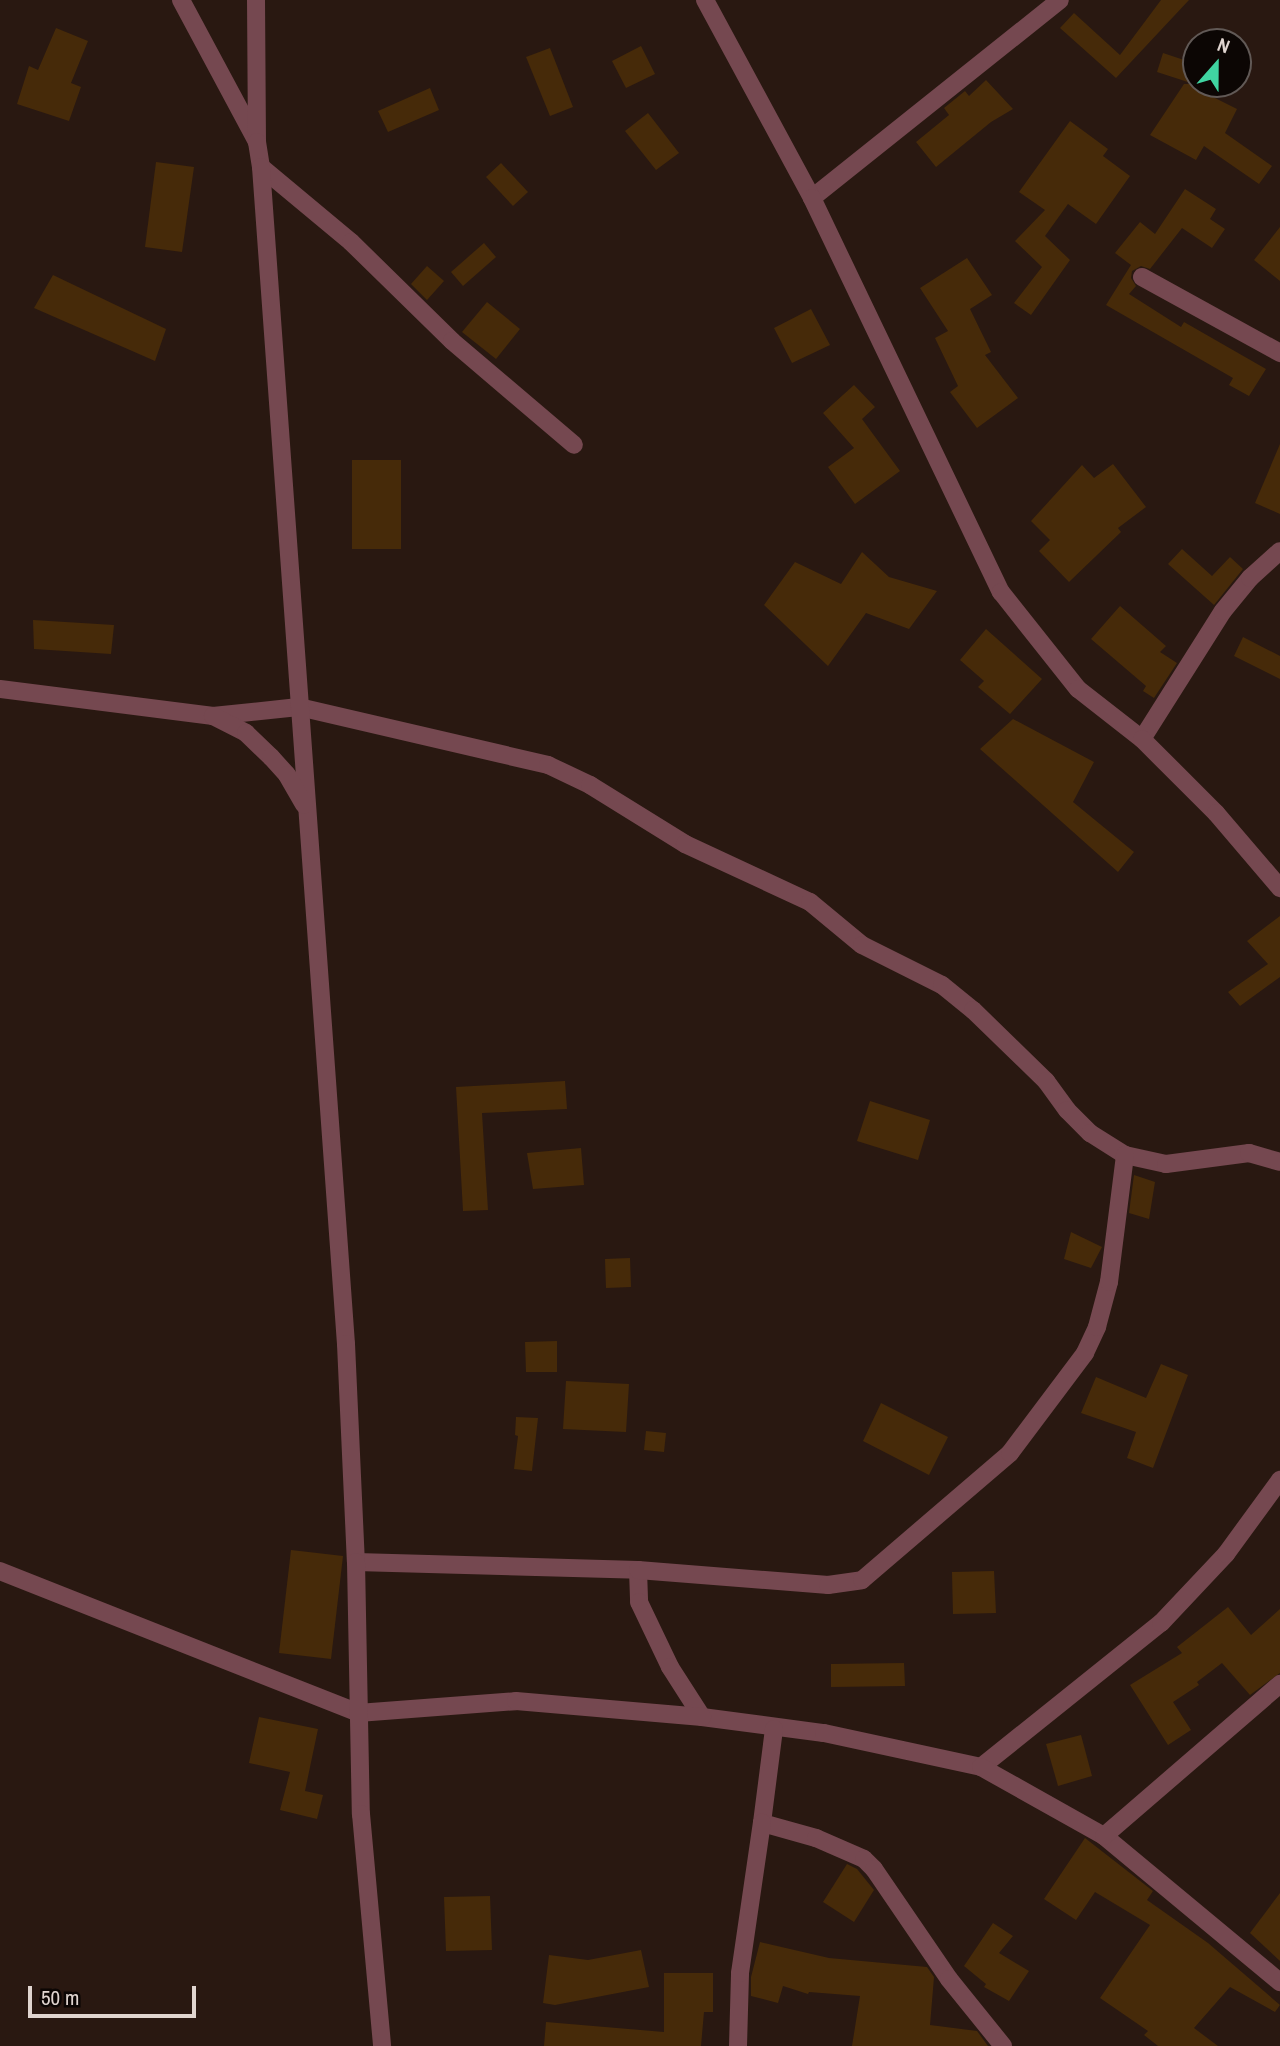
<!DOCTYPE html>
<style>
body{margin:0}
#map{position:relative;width:1280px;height:2046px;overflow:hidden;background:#291811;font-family:"Archivo Narrow",sans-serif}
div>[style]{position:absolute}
.building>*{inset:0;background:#462a09}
.minor>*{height:18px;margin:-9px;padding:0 9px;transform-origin:9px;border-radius:9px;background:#754850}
.tertiary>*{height:18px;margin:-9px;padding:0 9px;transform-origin:9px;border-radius:9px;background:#754850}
span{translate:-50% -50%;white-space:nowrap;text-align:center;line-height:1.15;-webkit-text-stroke:6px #0c0604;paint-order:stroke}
.north{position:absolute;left:1182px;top:28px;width:70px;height:70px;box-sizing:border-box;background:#0c0604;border:2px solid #615956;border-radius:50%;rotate:21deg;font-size:19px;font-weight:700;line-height:28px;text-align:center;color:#e0d5d0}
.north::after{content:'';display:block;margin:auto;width:24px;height:32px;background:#40d4a1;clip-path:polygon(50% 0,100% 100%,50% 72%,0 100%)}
.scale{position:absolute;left:28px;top:1986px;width:168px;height:32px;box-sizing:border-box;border:4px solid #e0d5d0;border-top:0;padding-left:9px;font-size:21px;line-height:24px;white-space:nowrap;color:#e0d5d0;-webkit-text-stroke:5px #0c0604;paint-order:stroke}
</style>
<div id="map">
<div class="building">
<i style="clip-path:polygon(1161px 0,1189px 0,1116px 78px,1060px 28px,1074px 13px,1120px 55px)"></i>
<i style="clip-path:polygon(56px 28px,88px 41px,71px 83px,81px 87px,69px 121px,17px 104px,29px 66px,38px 70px)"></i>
<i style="clip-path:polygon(641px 46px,655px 74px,626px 88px,612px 61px)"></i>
<i style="clip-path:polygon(550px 48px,573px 107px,550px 116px,526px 57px)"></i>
<i style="clip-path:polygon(1163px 53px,1196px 64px,1196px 84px,1215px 84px,1211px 96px,1237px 109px,1225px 133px,1272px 166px,1259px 184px,1204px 146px,1196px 160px,1150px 135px,1184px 84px,1194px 84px,1157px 72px)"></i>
<i style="clip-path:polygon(986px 80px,1013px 109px,991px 122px,936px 167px,916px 142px,949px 115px,944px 108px,965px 91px,969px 96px)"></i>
<i style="clip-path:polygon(430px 88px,439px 110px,388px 132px,378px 111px)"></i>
<i style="clip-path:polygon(648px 113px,679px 153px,656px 170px,625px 131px)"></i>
<i style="clip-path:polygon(1070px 121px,1108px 149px,1103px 156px,1130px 176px,1096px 224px,1068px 204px,1045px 236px,1070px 260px,1031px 315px,1014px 303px,1042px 267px,1015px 241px,1045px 210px,1019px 192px)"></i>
<i style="clip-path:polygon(156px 162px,194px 167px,182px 252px,145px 247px)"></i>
<i style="clip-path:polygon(501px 163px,528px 192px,513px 206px,486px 177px)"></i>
<i style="clip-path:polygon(1185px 189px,1216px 209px,1210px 219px,1225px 229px,1212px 248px,1182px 228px,1150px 269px,1141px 266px,1132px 271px,1131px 278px,1136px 286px,1129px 294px,1181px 327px,1184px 322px,1266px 369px,1249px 396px,1229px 385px,1233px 378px,1106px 305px,1131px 265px,1115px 253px,1140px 222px,1155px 234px)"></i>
<i style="clip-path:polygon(1280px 227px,1280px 281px,1254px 260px)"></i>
<i style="clip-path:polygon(484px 243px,496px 257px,463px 286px,451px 272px)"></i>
<i style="clip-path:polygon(967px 258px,992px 295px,970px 309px,991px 352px,985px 355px,1018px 398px,977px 428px,950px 392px,958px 386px,935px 338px,948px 331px,920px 288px)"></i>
<i style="clip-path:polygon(427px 266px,444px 281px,427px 300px,411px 284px)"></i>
<i style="clip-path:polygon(53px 275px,166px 329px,155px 361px,34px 308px)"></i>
<i style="clip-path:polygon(487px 302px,520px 329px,496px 359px,462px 332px)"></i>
<i style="clip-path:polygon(811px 309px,830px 345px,792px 363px,774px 328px)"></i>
<i style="clip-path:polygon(854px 385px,875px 407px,862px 419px,900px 471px,855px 504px,828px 467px,854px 448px,823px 413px)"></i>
<i style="clip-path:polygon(1280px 444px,1280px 514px,1255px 503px)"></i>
<i style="clip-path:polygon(352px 460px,401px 460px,401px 549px,352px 549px)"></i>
<i style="clip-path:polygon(1113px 464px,1146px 507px,1118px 528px,1121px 532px,1069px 582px,1039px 551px,1050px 540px,1031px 521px,1082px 465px,1094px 478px)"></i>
<i style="clip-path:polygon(1182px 549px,1212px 576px,1230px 557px,1243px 569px,1214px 605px,1168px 564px)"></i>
<i style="clip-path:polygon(862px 552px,889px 577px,937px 591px,909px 629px,866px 613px,828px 666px,764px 605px,795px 562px,841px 584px)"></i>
<i style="clip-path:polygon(1120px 606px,1166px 646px,1160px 652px,1177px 663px,1154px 698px,1143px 691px,1146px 686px,1091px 639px)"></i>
<i style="clip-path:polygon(33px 620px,114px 625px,111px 654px,34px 649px)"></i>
<i style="clip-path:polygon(986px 629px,1042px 679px,1010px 714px,978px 687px,984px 681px,960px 660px)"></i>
<i style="clip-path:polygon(1243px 637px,1280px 656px,1280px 679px,1234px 656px)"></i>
<i style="clip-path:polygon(1013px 719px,1094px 762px,1073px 802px,1134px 852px,1118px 872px,980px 749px)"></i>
<i style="clip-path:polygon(1280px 916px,1280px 977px,1240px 1006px,1228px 992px,1268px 964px,1247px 941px)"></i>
<i style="clip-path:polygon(565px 1081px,567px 1109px,482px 1113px,488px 1210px,463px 1211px,456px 1087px)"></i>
<i style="clip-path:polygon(870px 1101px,930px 1120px,918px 1160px,857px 1141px)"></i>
<i style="clip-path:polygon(581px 1148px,584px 1185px,533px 1189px,527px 1153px)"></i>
<i style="clip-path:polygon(1134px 1175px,1155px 1182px,1149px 1219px,1129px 1213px)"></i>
<i style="clip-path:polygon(1071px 1232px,1102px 1247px,1091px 1268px,1064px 1259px)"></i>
<i style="clip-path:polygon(630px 1258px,631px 1287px,606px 1288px,605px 1259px)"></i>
<i style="clip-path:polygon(557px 1341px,557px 1372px,526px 1372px,525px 1342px)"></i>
<i style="clip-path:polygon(1161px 1364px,1188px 1375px,1153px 1468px,1127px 1458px,1136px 1432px,1081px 1413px,1096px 1377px,1146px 1398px)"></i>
<i style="clip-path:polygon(566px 1381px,629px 1384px,626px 1432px,563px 1429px)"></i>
<i style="clip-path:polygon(881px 1403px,948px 1437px,929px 1475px,863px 1441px)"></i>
<i style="clip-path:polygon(516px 1417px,538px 1418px,532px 1471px,514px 1469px,518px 1436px,515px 1435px)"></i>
<i style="clip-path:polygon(646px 1431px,666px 1433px,664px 1452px,644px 1450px)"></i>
<i style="clip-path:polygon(291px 1550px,343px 1556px,331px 1659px,279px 1653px)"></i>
<i style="clip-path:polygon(994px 1571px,996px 1613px,953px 1614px,952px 1572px)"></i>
<i style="clip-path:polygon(1228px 1607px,1251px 1635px,1280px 1609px,1280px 1673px,1250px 1695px,1222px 1663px,1197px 1682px,1199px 1685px,1173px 1702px,1191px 1730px,1168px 1745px,1130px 1685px,1182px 1653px,1177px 1647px)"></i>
<i style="clip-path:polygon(904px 1663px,905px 1686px,831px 1687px,831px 1664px)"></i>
<i style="clip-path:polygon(259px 1717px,318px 1729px,305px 1791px,323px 1795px,317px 1819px,280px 1810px,290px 1772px,249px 1763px)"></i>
<i style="clip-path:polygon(1081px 1735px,1092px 1776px,1058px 1786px,1046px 1744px)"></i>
<i style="clip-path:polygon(1085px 1838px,1153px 1891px,1147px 1900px,1208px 1943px,1280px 2005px,1275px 2012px,1230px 1987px,1194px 2028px,1218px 2046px,1158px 2046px,1144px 2035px,1148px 2031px,1100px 1998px,1150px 1925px,1095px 1892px,1076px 1920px,1044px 1899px)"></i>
<i style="clip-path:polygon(847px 1864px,857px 1869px,874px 1890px,854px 1922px,823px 1902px)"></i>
<i style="clip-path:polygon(1280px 1893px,1280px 1961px,1250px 1933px)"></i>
<i style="clip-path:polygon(490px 1896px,492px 1950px,446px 1951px,444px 1897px)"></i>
<i style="clip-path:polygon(993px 1923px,1013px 1936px,999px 1953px,1029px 1971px,1009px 2001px,984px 1987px,986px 1984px,964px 1966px)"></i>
<i style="clip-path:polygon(760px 1942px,829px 1958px,927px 1967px,934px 1977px,930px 2025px,977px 2031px,988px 2046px,852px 2046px,860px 1996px,809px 1992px,808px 1994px,783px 1986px,778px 2003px,751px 1996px,751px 1977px)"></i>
<i style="clip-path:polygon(641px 1950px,649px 1987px,555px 2005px,543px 2003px,549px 1955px,588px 1960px)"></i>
<i style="clip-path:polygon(664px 1973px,713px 1973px,713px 2012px,704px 2012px,701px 2046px,544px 2046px,546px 2022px,664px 2032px)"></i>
</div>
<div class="minor">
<i style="left:181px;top:0;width:161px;rotate:61.8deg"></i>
<i style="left:261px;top:167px;width:117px;rotate:39.8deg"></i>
<i style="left:351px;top:242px;width:141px;rotate:44.4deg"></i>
<i style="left:452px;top:341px;width:160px;rotate:40.4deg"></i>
<i style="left:812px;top:198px;width:317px;rotate:-38.6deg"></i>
<i style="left:1142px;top:277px;width:158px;rotate:28.8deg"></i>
<i style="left:0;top:689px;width:215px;rotate:7.2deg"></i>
<i style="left:213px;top:716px;width:86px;rotate:-6deg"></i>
<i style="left:299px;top:707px;width:256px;rotate:13.1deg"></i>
<i style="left:548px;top:765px;width:47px;rotate:25.5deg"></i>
<i style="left:590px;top:785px;width:112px;rotate:31.8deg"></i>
<i style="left:685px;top:844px;width:138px;rotate:24.9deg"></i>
<i style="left:810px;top:902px;width:67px;rotate:39.6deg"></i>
<i style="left:862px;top:945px;width:89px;rotate:26.6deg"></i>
<i style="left:942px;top:985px;width:40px;rotate:39deg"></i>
<i style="left:973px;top:1010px;width:102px;rotate:44.2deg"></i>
<i style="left:1046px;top:1081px;width:36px;rotate:54deg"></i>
<i style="left:1067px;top:1110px;width:33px;rotate:45deg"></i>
<i style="left:1090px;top:1133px;width:41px;rotate:32.2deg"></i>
<i style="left:1125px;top:1155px;width:42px;rotate:12.4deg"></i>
<i style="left:1166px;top:1164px;width:84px;rotate:-7.5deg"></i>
<i style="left:1249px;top:1153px;width:32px;rotate:16deg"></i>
<i style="left:1142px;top:739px;width:151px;rotate:-57.7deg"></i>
<i style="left:1223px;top:611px;width:43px;rotate:-50.7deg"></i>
<i style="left:1250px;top:578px;width:40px;rotate:-42deg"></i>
<i style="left:356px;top:1562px;width:282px;rotate:1.6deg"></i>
<i style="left:638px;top:1570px;width:32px;rotate:88deg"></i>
<i style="left:639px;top:1602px;width:72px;rotate:64.5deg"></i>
<i style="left:670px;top:1667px;width:59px;rotate:57.4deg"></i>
<i style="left:702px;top:1717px;width:123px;rotate:7.5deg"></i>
<i style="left:824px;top:1733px;width:161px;rotate:12.2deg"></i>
<i style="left:981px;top:1767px;width:231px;rotate:-38.7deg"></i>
<i style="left:1161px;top:1623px;width:95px;rotate:-46.7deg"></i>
<i style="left:1226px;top:1554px;width:92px;rotate:-53.9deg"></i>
<i style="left:638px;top:1570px;width:191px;rotate:4.5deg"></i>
<i style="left:828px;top:1585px;width:34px;rotate:-8deg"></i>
<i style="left:862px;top:1580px;width:195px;rotate:-40.6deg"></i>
<i style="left:1010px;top:1453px;width:125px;rotate:-53.1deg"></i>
<i style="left:1085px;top:1353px;width:29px;rotate:-65deg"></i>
<i style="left:1097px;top:1327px;width:47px;rotate:-75.1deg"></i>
<i style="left:1109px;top:1282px;width:128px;rotate:-82.8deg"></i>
<i style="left:0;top:1571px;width:385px;rotate:21.6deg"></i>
<i style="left:358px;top:1713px;width:158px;rotate:-4.3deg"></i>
<i style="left:516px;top:1701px;width:187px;rotate:4.9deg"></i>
<i style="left:774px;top:1729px;width:95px;rotate:97.3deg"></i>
<i style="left:762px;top:1823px;width:56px;rotate:15.5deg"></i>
<i style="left:816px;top:1838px;width:52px;rotate:23.6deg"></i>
<i style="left:864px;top:1859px;width:14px;rotate:45deg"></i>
<i style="left:874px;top:1869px;width:133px;rotate:55.7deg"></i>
<i style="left:949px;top:1979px;width:86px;rotate:51.1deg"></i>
<i style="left:981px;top:1767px;width:141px;rotate:29.3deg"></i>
<i style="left:1104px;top:1836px;width:229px;rotate:39.7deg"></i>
<i style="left:1104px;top:1836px;width:233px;rotate:-40.8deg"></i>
<i style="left:738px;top:2046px;width:73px;rotate:-88.4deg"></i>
<i style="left:740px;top:1973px;width:152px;rotate:-81.7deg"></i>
</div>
<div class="tertiary">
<i style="left:256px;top:0;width:142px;rotate:89.6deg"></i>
<i style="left:257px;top:142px;width:25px;rotate:81deg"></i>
<i style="left:261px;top:167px;width:1180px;rotate:85.87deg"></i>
<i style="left:346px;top:1344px;width:218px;rotate:87.4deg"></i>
<i style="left:356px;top:1562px;width:252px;rotate:88.9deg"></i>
<i style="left:361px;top:1814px;width:233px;rotate:84.8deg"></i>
<i style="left:705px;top:0;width:225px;rotate:61.6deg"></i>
<i style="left:812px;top:198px;width:437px;rotate:64.4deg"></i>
<i style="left:1001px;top:592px;width:124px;rotate:51.6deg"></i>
<i style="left:1078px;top:689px;width:81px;rotate:38deg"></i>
<i style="left:1142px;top:739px;width:105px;rotate:45deg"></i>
<i style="left:1216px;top:813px;width:99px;rotate:49.5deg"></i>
<i style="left:213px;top:716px;width:37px;rotate:27deg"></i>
<i style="left:246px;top:733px;width:35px;rotate:44deg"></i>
<i style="left:271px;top:757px;width:24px;rotate:48deg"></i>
<i style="left:287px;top:775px;width:34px;rotate:60deg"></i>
</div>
<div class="north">N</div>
<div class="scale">50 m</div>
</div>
